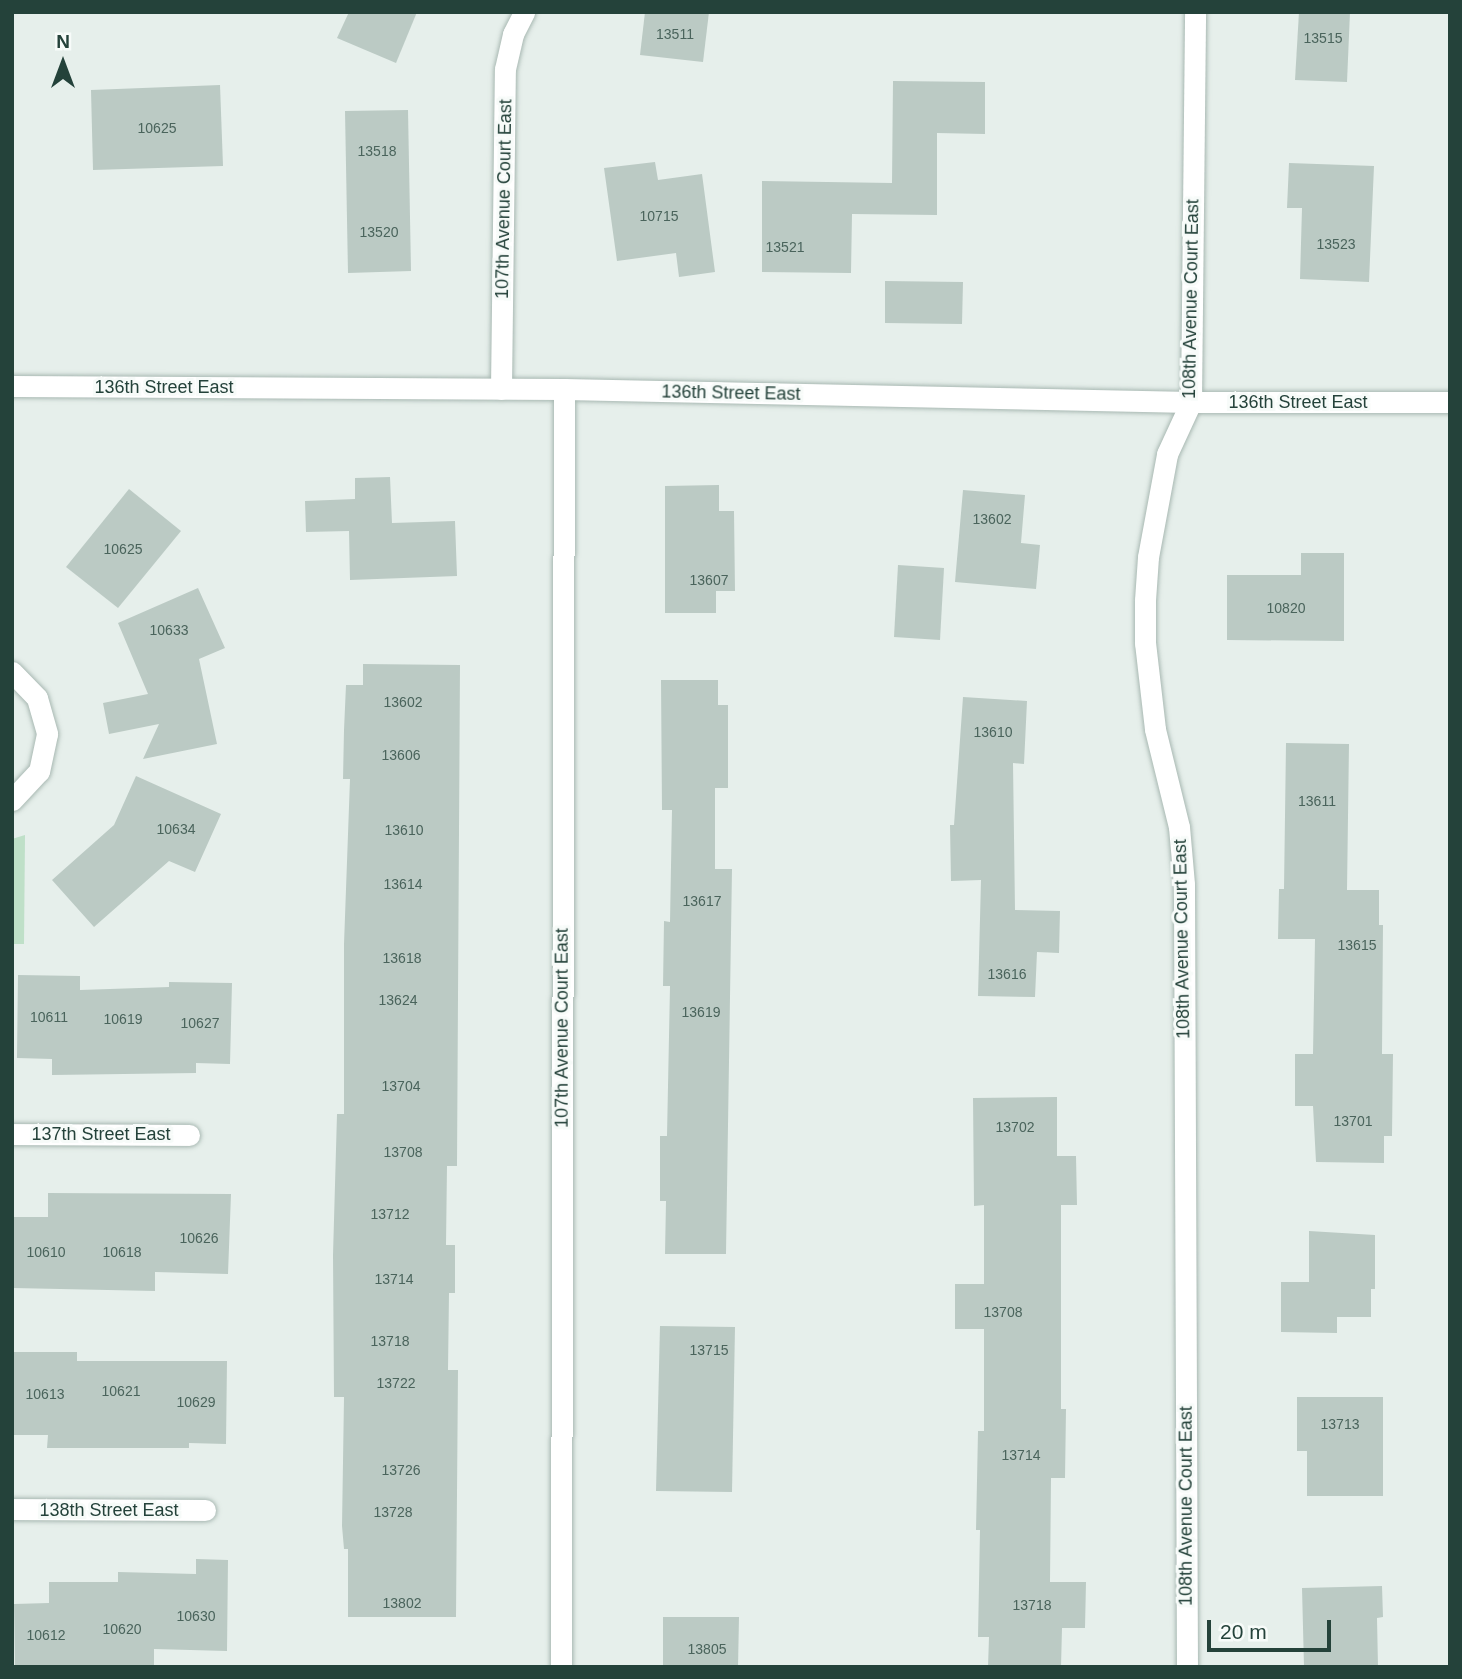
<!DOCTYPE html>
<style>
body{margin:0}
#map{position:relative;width:1462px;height:1679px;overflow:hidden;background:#e6efeb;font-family:Arial,sans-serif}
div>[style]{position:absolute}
.green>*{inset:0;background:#bfe0c8}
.building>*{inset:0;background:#bbcac4}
.roads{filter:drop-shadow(0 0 2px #a8b8b2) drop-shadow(0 0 2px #a8b8b2)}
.minor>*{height:21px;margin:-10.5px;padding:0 10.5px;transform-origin:10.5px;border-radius:10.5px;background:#fff}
span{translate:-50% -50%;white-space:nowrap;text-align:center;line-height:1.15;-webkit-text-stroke:6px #f7fbf9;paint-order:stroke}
.number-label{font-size:14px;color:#4a645c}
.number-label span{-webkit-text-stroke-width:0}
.street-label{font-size:18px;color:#24423a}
.frame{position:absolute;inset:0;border:14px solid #24423a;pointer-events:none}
.north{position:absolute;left:28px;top:28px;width:70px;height:70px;-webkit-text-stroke:5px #f7fbf9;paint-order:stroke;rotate:0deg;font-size:19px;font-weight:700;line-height:28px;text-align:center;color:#24423a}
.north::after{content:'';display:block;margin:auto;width:24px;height:32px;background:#24423a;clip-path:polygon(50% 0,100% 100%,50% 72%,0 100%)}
.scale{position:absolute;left:1207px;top:1620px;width:124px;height:32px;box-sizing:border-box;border:4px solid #24423a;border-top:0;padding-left:9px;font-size:21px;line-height:24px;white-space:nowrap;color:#24423a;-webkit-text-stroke:5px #f7fbf9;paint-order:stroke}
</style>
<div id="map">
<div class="green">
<i style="clip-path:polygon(25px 835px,24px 944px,12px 944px,12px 839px)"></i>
</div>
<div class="building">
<i style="clip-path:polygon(349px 12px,417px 12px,396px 63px,337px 38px)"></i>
<i style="clip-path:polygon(645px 12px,709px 12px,703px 62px,640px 55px)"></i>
<i style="clip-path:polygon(1299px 12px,1350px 12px,1347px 82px,1295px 80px)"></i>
<i style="clip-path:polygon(893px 81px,985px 82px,985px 134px,937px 133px,937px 215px,852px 214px,851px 273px,762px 272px,762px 181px,892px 183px)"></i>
<i style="clip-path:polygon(220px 85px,223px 166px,93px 170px,91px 90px)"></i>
<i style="clip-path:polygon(408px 110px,411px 271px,348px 273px,345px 111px)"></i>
<i style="clip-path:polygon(655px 162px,658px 180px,702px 174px,715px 272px,679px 277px,676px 253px,617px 261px,604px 168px)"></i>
<i style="clip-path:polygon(1289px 163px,1374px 166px,1369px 282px,1300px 279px,1302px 208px,1287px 208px)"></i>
<i style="clip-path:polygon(885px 281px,963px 282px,962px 324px,885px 323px)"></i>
<i style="clip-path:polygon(390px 477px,392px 523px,455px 521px,457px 576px,350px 580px,349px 531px,306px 532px,305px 501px,355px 499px,355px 478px)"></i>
<i style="clip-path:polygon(719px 485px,719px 511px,734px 511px,735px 591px,716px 591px,716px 613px,665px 613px,665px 486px)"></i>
<i style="clip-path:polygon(129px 489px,181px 531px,118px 608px,66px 567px)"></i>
<i style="clip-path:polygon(963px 490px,1025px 495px,1021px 543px,1040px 545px,1036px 589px,955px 582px)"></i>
<i style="clip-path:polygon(1301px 553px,1344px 553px,1344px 641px,1227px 640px,1227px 575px,1301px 575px)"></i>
<i style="clip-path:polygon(898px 565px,944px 568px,940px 640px,894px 637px)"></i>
<i style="clip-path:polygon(198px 588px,225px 648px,199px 659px,217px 744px,143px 759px,159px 724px,109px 734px,103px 703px,148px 694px,118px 623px)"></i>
<i style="clip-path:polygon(363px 664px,460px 665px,457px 1166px,447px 1166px,446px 1245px,455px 1245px,455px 1293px,449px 1293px,448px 1370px,458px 1370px,456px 1617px,348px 1617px,348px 1549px,344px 1549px,342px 1526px,344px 1397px,334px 1397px,333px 1255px,337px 1114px,344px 1114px,344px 944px,350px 779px,343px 779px,344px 730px,346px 685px,363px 685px)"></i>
<i style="clip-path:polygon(661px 680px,718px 680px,718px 705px,728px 705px,728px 788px,715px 788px,715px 869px,732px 869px,726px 1254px,665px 1254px,666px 1201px,660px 1201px,660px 1136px,667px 1136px,670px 986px,663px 986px,664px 921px,670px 922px,672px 810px,662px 810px)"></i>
<i style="clip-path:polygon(963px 697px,1027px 701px,1024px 764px,1013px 763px,1015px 910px,1060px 911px,1059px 953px,1037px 952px,1035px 997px,978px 996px,981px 880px,951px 881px,950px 825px,954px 825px)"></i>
<i style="clip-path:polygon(1286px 743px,1349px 744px,1347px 890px,1379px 890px,1379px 925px,1383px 925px,1382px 1054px,1393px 1054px,1392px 1136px,1384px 1136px,1384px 1163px,1316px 1162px,1313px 1106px,1295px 1106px,1295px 1054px,1313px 1054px,1315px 939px,1278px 939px,1279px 889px,1284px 889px)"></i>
<i style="clip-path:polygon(136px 776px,221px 814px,195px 872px,169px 861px,94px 927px,52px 880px,114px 825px)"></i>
<i style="clip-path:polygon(18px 975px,80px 976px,80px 990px,169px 987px,169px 982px,232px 983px,230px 1064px,196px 1063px,196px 1073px,52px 1075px,52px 1059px,17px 1058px)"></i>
<i style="clip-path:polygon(1057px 1097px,1057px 1156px,1076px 1156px,1077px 1205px,1061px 1205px,1061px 1409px,1066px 1409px,1065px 1478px,1051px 1478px,1050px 1582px,1086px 1582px,1085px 1628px,1062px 1628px,1061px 1667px,988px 1667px,989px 1637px,978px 1637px,980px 1530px,976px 1530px,978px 1431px,984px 1431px,984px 1329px,955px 1329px,955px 1284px,984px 1284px,984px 1205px,974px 1206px,973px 1098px)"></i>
<i style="clip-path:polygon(48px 1193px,231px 1194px,228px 1274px,155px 1272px,155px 1291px,13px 1288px,14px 1217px,48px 1217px)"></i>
<i style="clip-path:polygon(1309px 1231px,1375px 1235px,1375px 1289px,1371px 1289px,1371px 1317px,1337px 1317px,1337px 1333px,1281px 1332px,1281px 1282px,1309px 1282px)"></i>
<i style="clip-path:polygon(660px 1326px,735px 1327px,732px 1492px,656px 1491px)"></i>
<i style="clip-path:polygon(13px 1352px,77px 1352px,77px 1361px,227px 1361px,226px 1444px,189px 1443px,189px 1448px,47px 1448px,48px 1435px,13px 1435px)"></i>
<i style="clip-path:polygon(1297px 1397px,1383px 1397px,1383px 1496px,1307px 1496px,1307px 1451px,1297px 1451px)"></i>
<i style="clip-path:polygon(196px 1559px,228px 1560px,227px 1651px,154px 1649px,154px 1667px,15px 1667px,14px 1604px,49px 1603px,49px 1582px,118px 1582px,118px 1572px,196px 1574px)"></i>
<i style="clip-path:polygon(1382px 1586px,1383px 1617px,1377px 1618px,1378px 1667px,1304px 1667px,1302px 1588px)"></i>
<i style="clip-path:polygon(663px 1617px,739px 1617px,738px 1667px,663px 1667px)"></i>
</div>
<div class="roads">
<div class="minor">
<i style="left:12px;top:386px;width:552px;rotate:0.31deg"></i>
<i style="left:564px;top:389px;width:627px;rotate:1.19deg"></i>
<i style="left:1191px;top:402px;width:259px"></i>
<i style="left:501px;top:389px;width:320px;rotate:-89.3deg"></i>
<i style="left:505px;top:69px;width:36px;rotate:-77deg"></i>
<i style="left:513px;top:34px;width:25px;rotate:-63deg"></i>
<i style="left:12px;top:672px;width:36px;rotate:46deg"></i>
<i style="left:37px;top:698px;width:37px;rotate:74deg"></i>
<i style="left:47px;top:734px;width:38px;rotate:102deg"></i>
<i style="left:39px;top:771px;width:40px;rotate:133deg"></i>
<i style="left:12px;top:1134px;width:177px;rotate:0.3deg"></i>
<i style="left:12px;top:1509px;width:193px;rotate:0.3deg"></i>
<i style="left:561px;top:1667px;width:1278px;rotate:-89.87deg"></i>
<i style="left:1187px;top:1667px;width:783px;rotate:-90.22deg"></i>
<i style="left:1184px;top:884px;width:57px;rotate:-95deg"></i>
<i style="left:1179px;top:827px;width:101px;rotate:-103.8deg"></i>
<i style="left:1155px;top:729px;width:87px;rotate:-96.6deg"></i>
<i style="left:1145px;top:643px;width:43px;rotate:-90deg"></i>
<i style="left:1145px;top:600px;width:43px;rotate:-86deg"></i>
<i style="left:1148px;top:557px;width:105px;rotate:-79.5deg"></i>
<i style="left:1167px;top:454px;width:57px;rotate:-65.2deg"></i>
<i style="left:1191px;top:402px;width:390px;rotate:-89.4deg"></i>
</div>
</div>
<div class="number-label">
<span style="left:675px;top:34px">13511</span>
<span style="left:1323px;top:38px">13515</span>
<span style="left:157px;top:128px">10625</span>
<span style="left:377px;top:151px">13518</span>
<span style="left:659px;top:216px">10715</span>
<span style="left:379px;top:232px">13520</span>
<span style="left:1336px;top:244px">13523</span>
<span style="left:785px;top:247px">13521</span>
<span style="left:992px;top:519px">13602</span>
<span style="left:123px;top:549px">10625</span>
<span style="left:709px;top:580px">13607</span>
<span style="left:1286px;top:608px">10820</span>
<span style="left:169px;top:630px">10633</span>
<span style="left:403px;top:702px">13602</span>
<span style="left:993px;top:732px">13610</span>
<span style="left:401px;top:755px">13606</span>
<span style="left:1317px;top:801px">13611</span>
<span style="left:176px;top:829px">10634</span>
<span style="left:404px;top:830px">13610</span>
<span style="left:403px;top:884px">13614</span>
<span style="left:702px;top:901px">13617</span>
<span style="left:1357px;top:945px">13615</span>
<span style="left:402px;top:958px">13618</span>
<span style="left:1007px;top:974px">13616</span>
<span style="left:398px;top:1000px">13624</span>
<span style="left:701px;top:1012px">13619</span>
<span style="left:49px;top:1017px">10611</span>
<span style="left:123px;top:1019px">10619</span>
<span style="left:200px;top:1023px">10627</span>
<span style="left:401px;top:1086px">13704</span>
<span style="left:1353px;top:1121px">13701</span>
<span style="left:1015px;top:1127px">13702</span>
<span style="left:403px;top:1152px">13708</span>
<span style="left:390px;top:1214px">13712</span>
<span style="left:199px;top:1238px">10626</span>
<span style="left:46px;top:1252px">10610</span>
<span style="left:122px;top:1252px">10618</span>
<span style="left:394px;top:1279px">13714</span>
<span style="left:1003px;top:1312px">13708</span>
<span style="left:390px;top:1341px">13718</span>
<span style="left:709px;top:1350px">13715</span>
<span style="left:396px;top:1383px">13722</span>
<span style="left:121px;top:1391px">10621</span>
<span style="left:45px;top:1394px">10613</span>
<span style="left:196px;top:1402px">10629</span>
<span style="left:1340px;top:1424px">13713</span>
<span style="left:1021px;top:1455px">13714</span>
<span style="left:401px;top:1470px">13726</span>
<span style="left:393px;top:1512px">13728</span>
<span style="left:402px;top:1603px">13802</span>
<span style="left:1032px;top:1605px">13718</span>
<span style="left:196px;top:1616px">10630</span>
<span style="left:122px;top:1629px">10620</span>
<span style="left:46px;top:1635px">10612</span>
<span style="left:707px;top:1649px">13805</span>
</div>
<div class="street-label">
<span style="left:504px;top:199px;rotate:-89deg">107th Avenue Court East</span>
<span style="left:1191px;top:299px;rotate:-89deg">108th Avenue Court East</span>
<span style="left:164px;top:387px">136th Street East</span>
<span style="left:731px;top:393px;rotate:1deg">136th Street East</span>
<span style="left:1298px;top:402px">136th Street East</span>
<span style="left:1182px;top:939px;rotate:-91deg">108th Avenue Court East</span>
<span style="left:562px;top:1028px;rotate:-90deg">107th Avenue Court East</span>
<span style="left:101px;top:1134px">137th Street East</span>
<span style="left:1186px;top:1506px;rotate:-90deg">108th Avenue Court East</span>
<span style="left:109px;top:1510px">138th Street East</span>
</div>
<div class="frame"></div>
<div class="north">N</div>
<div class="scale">20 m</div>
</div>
